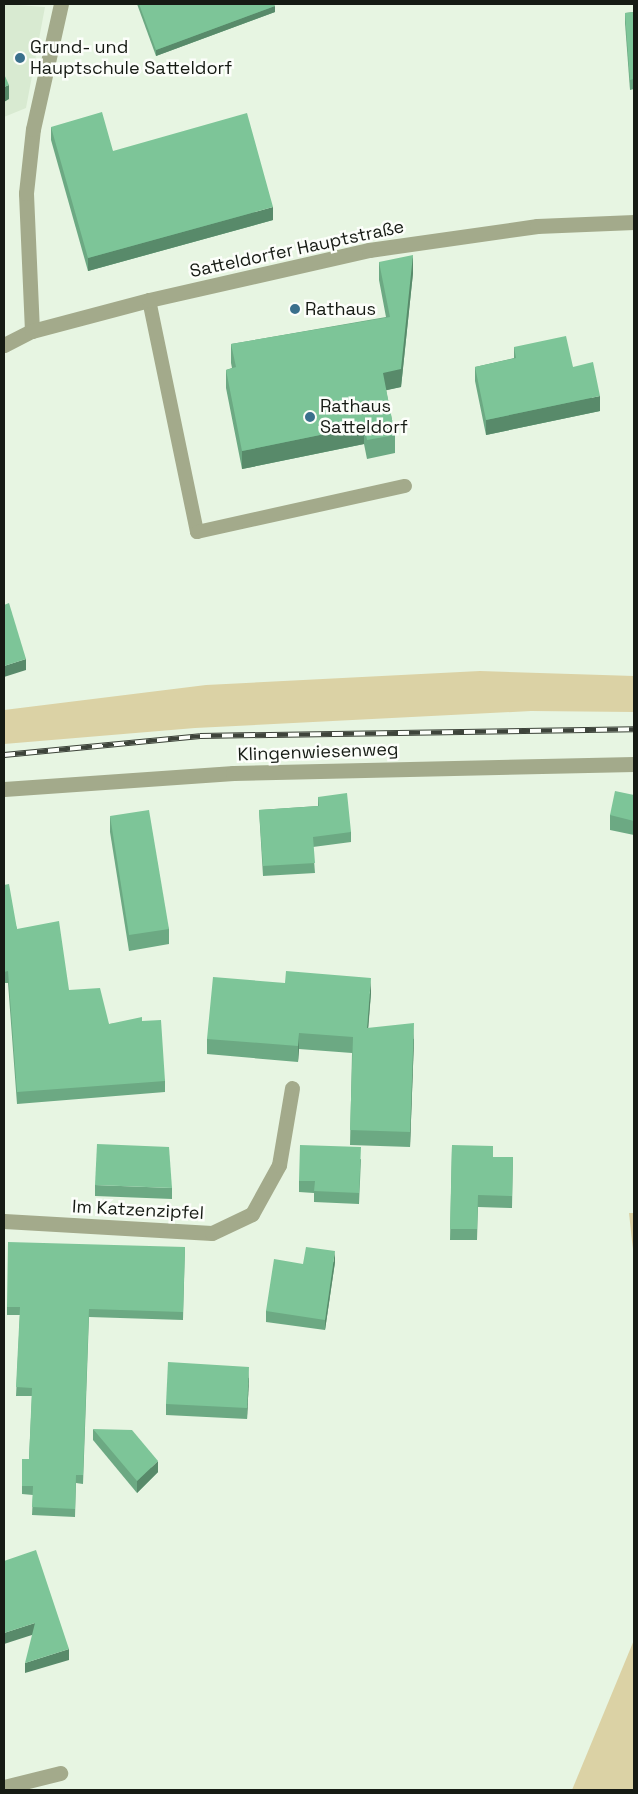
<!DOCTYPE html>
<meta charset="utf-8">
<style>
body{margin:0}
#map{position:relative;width:638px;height:1794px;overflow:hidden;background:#e7f5e2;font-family:"Space Grotesk",sans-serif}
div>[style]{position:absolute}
.built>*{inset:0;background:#d8ead1}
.green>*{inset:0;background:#dbd2a5}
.service>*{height:14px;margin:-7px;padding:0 7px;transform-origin:7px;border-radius:7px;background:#a3aa8b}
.minor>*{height:15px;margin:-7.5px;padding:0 7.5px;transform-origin:7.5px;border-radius:7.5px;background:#a3aa8b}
.tertiary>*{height:15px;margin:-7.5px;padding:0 7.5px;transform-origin:7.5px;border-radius:7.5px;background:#a3aa8b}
.rail>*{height:5.5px;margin-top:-2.75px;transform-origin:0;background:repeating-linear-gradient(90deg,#fcfefa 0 11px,#3e443b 0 22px);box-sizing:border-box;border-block:1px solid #3e443b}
.wall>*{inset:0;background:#6ca983}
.shaded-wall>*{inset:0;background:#588a6a}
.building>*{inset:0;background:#7dc598}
.dots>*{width:14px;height:14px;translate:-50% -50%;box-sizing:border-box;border:2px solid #fcfefa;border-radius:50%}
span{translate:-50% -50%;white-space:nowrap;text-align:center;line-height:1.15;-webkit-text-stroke:5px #fcfefa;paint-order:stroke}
.poi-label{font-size:18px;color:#161b14}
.left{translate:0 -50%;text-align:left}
.street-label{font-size:18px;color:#161b14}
.frame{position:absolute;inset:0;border:5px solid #161b14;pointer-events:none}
</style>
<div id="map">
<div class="built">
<i style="clip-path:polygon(4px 4px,45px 7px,26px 108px,4px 117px)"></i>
</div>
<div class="green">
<i style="clip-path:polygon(480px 671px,634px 676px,634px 712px,531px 711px,195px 728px,4px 744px,4px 710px,206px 685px)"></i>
<i style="clip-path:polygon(629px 1213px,634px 1213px,634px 1257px,632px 1241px)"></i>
<i style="clip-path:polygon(634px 1640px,634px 1790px,572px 1790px)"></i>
</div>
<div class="service">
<i style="left:149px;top:300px;width:237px;rotate:78.3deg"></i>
<i style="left:197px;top:532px;width:213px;rotate:-12.5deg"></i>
</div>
<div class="minor">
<i style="left:32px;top:331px;width:138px;rotate:-92.5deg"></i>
<i style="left:26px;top:193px;width:64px;rotate:-83.8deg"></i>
<i style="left:33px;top:129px;width:128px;rotate:-77.4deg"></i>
<i style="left:4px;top:789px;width:230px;rotate:-4deg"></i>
<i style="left:233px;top:773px;width:401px;rotate:-1.3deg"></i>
<i style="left:4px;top:1221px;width:208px;rotate:3.3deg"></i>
<i style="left:212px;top:1233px;width:44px;rotate:-25.4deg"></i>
<i style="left:252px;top:1214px;width:56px;rotate:-61.1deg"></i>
<i style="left:279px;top:1165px;width:78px;rotate:-80.4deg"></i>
<i style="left:4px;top:1787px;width:58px;rotate:-14deg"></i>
</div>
<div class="tertiary">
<i style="left:4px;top:345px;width:31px;rotate:-27deg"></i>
<i style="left:32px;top:331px;width:121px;rotate:-14.8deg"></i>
<i style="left:149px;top:300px;width:226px;rotate:-12.8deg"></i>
<i style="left:369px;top:250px;width:170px;rotate:-8.1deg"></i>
<i style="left:537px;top:226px;width:97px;rotate:-2.4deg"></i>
</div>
<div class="rail">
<i style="left:4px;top:755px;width:197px;rotate:-5.5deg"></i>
<i style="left:200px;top:736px;width:434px;rotate:-0.9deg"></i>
</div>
<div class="wall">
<i style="clip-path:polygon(137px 4px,274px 4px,275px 12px,156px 56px)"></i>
<i style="clip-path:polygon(634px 12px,634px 89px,630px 90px,625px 23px,625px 13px)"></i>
<i style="clip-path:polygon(51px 127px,113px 151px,273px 220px,88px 271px,51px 140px)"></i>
<i style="clip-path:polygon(379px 262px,413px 273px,401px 387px,386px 390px,395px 435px,395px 453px,367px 459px,364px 444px,242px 469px,226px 388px,226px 370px,232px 368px,231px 363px,231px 344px,386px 317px,379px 280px)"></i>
<i style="clip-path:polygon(514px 347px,573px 367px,600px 411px,486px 435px,475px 381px,475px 367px,514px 358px)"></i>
<i style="clip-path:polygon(634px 795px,634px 835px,610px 830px,610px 815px)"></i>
<i style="clip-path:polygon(318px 797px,351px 832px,351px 842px,313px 847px,315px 873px,263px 876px,259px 810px,318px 806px)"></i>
<i style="clip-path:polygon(110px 816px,169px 929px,169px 944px,129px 951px,110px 832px)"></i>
<i style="clip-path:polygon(4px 885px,17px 929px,69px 990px,109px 1024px,142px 1021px,165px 1081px,165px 1092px,17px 1104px,8px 983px,4px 983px)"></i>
<i style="clip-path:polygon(371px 993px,368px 1028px,414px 1039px,410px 1147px,350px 1145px,352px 1053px,299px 1049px,298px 1062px,207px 1054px,207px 1039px)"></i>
<i style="clip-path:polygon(452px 1145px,493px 1157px,513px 1157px,512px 1208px,478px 1207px,477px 1240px,450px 1240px)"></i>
<i style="clip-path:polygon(361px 1159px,359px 1204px,314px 1202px,314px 1193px,299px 1192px,299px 1181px)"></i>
<i style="clip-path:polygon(95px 1185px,172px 1188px,172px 1199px,95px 1196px)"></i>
<i style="clip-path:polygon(185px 1247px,183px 1320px,89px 1317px,83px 1484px,76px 1483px,75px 1517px,32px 1515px,33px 1495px,22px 1494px,22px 1459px,29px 1459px,32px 1396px,16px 1396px,20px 1315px,7px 1315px,7px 1307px)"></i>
<i style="clip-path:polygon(335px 1262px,325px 1330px,266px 1322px,266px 1311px,303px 1264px)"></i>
<i style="clip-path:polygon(249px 1378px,247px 1419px,166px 1415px,166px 1404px)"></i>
<i style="clip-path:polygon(93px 1429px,158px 1472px,137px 1493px,93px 1440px)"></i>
</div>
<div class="shaded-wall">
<i style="clip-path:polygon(275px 6px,275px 12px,156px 56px,156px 50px)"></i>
<i style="clip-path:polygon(9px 85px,9px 99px,4px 102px,4px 87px)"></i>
<i style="clip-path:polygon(273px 207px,273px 220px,88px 271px,88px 258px)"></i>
<i style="clip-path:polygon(413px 255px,413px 273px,401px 387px,383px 391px,383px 373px)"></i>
<i style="clip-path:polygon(600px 396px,600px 411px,486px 435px,486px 420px)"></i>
<i style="clip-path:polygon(364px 426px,364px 444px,242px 469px,242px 451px)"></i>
<i style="clip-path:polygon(26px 659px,26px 670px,4px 677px,4px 666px)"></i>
<i style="clip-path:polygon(371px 978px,371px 993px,367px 1044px,367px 1028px)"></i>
<i style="clip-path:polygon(414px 1023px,414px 1039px,410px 1147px,410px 1132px)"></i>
<i style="clip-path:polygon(299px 1033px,299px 1049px,298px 1062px,298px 1046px)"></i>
<i style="clip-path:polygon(335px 1251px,335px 1262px,325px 1330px,325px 1320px)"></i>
<i style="clip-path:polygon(249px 1367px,249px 1378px,247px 1419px,247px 1408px)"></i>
<i style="clip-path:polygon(158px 1461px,158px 1472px,137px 1493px,137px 1481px)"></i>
<i style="clip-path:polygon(35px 1623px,35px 1634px,4px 1644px,4px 1633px)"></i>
<i style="clip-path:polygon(69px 1649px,69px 1660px,25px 1673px,25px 1663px)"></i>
</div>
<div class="building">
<i style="clip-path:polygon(139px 4px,274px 4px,275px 6px,156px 50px)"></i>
<i style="clip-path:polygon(634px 12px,634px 79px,630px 80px,625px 13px)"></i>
<i style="clip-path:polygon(4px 74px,9px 85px,4px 87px)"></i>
<i style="clip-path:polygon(102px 112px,113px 151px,247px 113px,273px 207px,88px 258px,51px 127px)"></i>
<i style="clip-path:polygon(413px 255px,401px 369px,383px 373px,395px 435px,367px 440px,364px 426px,242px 451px,226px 370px,236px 367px,231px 344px,390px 317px,379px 262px)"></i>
<i style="clip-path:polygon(566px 336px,573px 367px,593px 362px,600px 396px,486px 420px,475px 367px,516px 358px,514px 347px)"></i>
<i style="clip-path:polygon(9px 603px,26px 659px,4px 666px,4px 605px)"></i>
<i style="clip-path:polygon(615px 791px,634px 795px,634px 821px,610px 815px)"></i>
<i style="clip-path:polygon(347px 793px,351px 832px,313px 837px,315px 863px,263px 866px,259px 810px,319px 806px,318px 797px)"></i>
<i style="clip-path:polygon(149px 810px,169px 929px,129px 935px,110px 816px)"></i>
<i style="clip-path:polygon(9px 884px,17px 929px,59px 921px,69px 990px,100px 988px,109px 1024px,142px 1017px,142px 1021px,161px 1020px,165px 1081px,17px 1092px,8px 971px,4px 972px,4px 885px)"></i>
<i style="clip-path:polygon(286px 971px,371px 978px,367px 1028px,414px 1023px,410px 1132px,350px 1130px,353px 1037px,299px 1033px,298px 1046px,207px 1039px,213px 977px,285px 983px)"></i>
<i style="clip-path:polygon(97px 1144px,169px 1147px,172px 1188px,95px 1185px)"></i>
<i style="clip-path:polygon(300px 1145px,361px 1147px,359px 1193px,314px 1191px,315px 1181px,299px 1181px)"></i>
<i style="clip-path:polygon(452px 1145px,493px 1146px,493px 1157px,513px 1157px,512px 1196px,478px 1195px,477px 1229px,450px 1229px)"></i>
<i style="clip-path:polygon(8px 1242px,185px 1247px,183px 1312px,89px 1309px,83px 1475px,76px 1475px,75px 1509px,32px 1507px,33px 1486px,22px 1486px,22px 1459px,29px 1459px,32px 1388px,16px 1387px,20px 1307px,7px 1307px)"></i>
<i style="clip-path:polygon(306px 1247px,335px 1251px,325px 1320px,266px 1311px,274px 1259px,303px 1264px)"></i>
<i style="clip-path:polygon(168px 1362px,249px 1367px,247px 1408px,166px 1404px)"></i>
<i style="clip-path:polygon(93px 1429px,132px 1430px,158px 1461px,137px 1481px)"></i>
<i style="clip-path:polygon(36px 1550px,69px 1649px,25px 1663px,35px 1623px,4px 1633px,4px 1561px)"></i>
</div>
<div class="dots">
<i style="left:20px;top:58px;background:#3a708c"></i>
<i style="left:295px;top:309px;background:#3a708c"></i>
<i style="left:310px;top:417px;background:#3a708c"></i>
</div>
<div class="poi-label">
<span class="left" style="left:30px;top:58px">Grund- und<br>Hauptschule Satteldorf</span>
<span class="left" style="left:305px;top:309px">Rathaus</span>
<span class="left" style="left:320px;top:417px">Rathaus<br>Satteldorf</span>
</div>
<div class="street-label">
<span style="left:297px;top:249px;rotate:-12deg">Satteldorfer Hauptstraße</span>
<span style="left:318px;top:752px;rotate:-2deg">Klingenwiesenweg</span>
<span style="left:138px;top:1210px;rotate:3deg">Im Katzenzipfel</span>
</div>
<div class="frame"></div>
</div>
